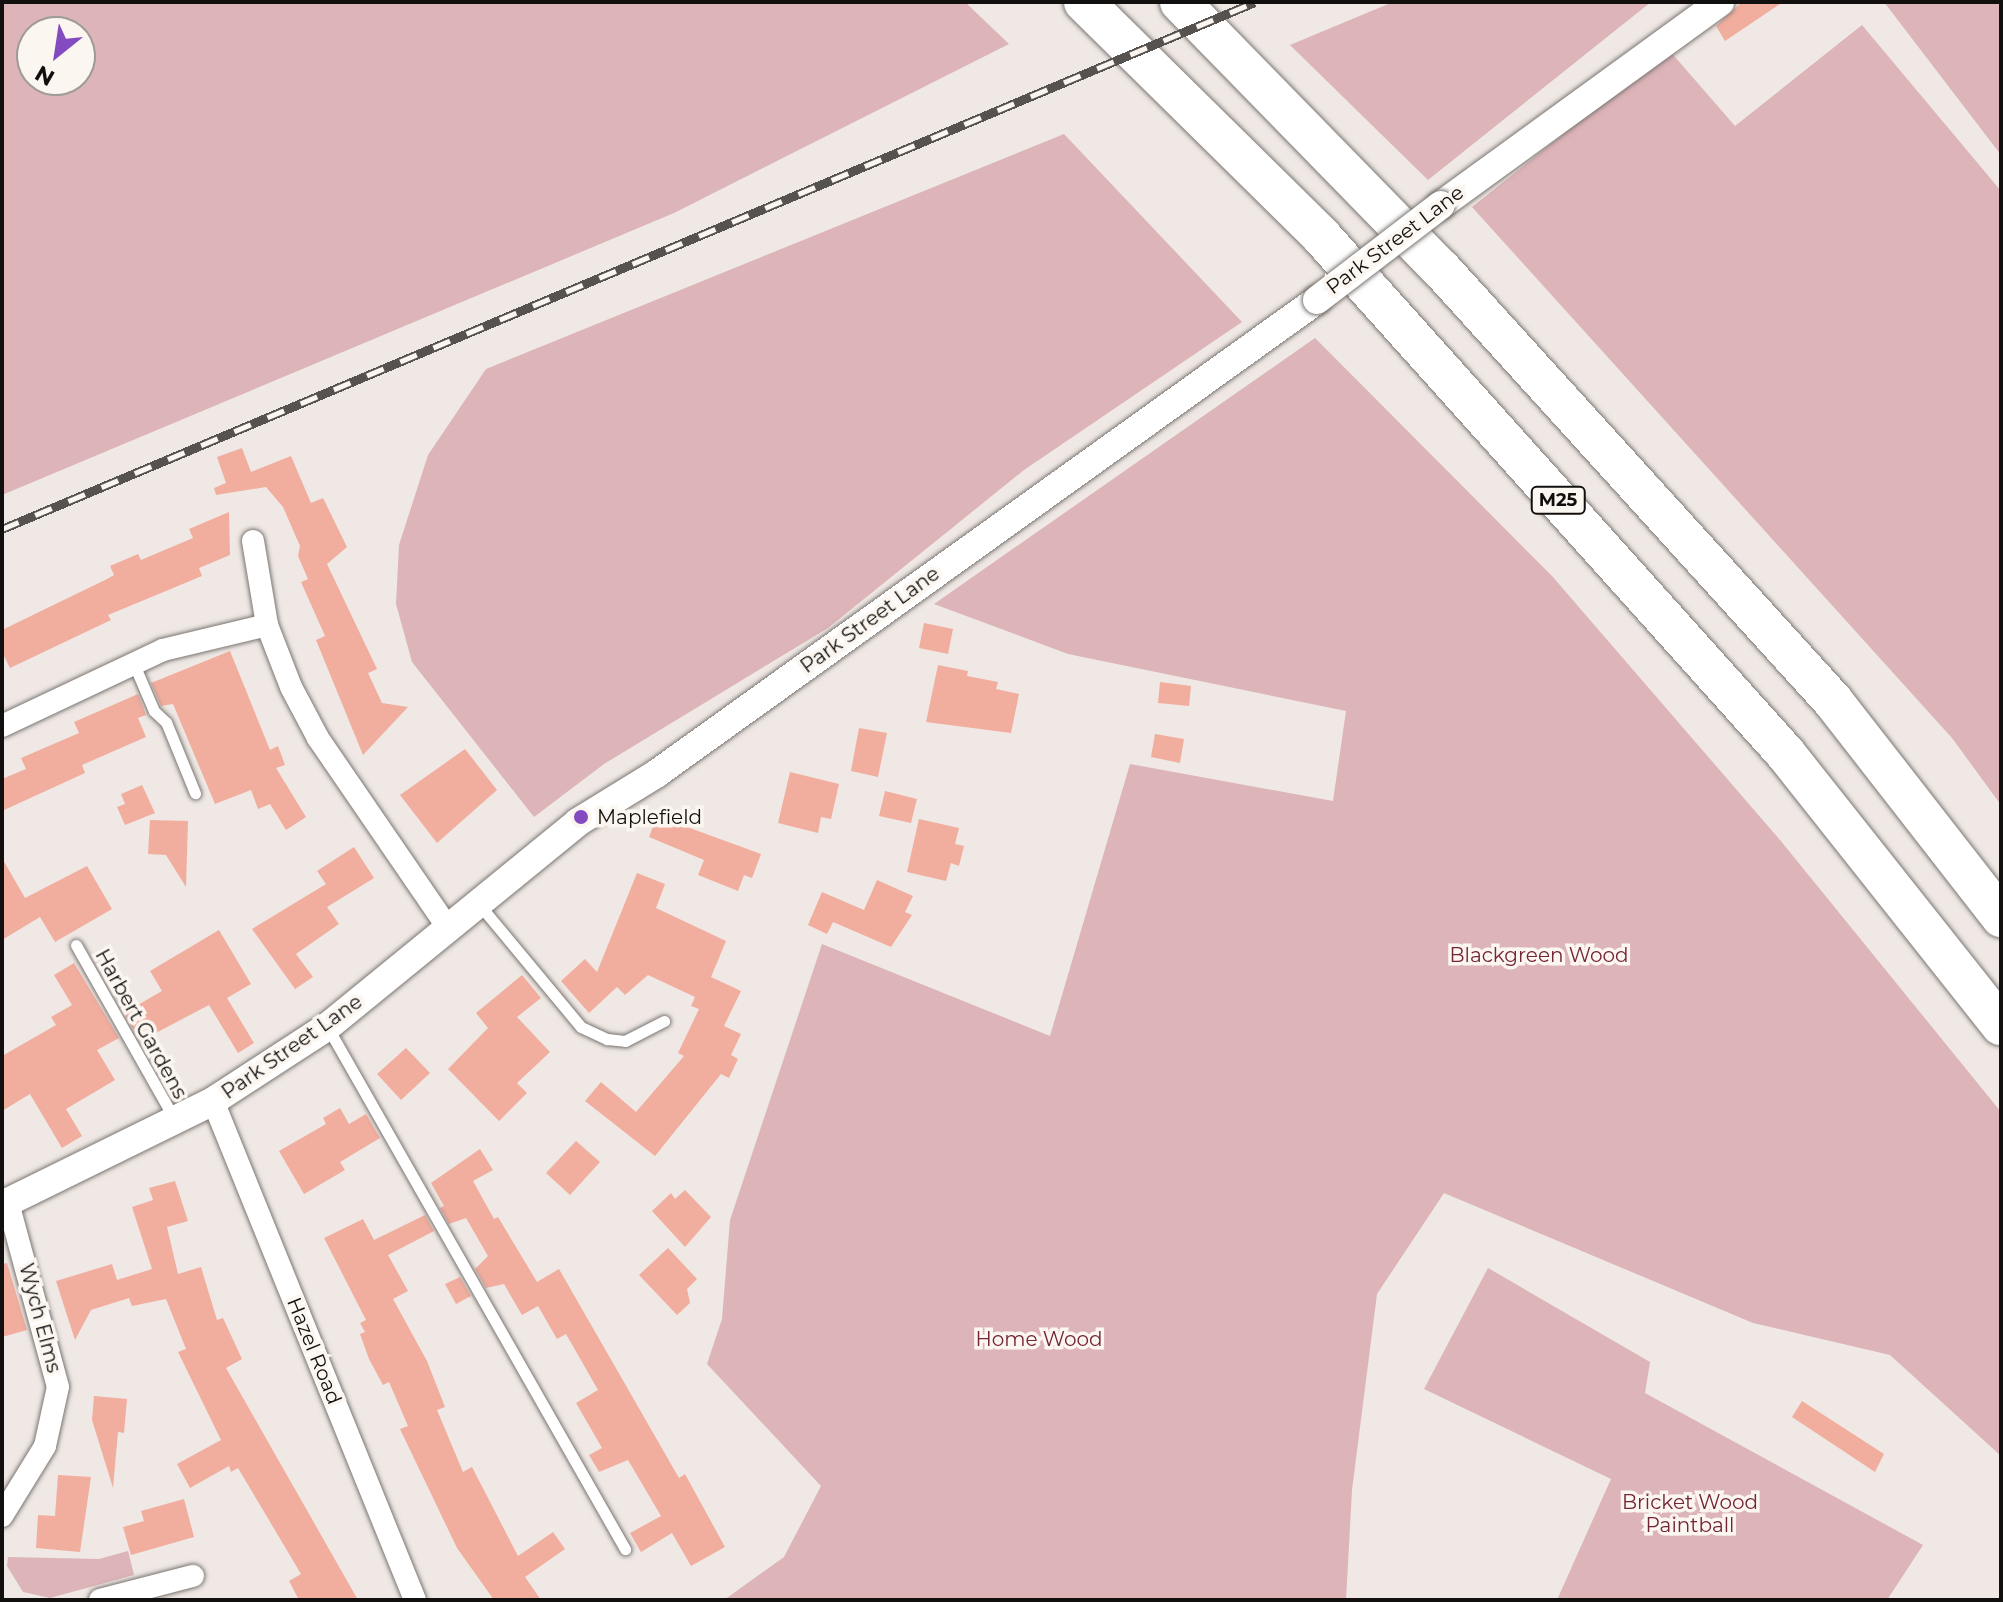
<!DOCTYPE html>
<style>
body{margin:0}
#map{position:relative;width:2003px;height:1602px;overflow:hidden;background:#efe8e4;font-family:Montserrat,sans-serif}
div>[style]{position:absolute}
.green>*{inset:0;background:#ddb4b8}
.building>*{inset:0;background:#f1ae9f}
.roads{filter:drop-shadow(0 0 2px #7b7672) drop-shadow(0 0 2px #7b7672)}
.service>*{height:11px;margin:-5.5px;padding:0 5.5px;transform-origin:5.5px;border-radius:5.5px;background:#fff}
.minor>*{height:22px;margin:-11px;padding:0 11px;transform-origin:11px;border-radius:11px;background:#fff}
.tertiary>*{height:28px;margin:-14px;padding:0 14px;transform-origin:14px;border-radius:14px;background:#fff}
.motorway>*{height:40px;margin:-20px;padding:0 20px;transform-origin:20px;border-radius:20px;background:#fff}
.rail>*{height:9px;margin-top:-4.5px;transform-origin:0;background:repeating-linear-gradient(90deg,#fcf6f1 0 18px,#55524f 0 36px);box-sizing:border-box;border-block:2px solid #55524f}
.bridges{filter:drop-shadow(0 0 2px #7b7672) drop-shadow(0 0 2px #7b7672)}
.tertiary-bridge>*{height:28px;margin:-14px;padding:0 14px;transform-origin:14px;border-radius:14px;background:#fff}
.dots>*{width:22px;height:22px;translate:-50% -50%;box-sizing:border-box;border:4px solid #fcf6f1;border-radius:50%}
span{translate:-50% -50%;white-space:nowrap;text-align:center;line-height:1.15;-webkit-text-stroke:7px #fcf6f1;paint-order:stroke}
.shield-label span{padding:2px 6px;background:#fcf6f1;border:2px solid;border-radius:6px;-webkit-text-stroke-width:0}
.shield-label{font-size:18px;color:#12100e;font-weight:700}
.street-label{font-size:20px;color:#12100e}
.poi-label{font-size:20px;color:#12100e}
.left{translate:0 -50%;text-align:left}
.park-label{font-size:20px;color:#732435}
.frame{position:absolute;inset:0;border:4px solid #12100e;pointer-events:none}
.north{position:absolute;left:16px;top:16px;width:80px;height:80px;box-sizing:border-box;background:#fcf6f1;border:2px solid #9e9a96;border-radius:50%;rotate:210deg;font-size:22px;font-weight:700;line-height:32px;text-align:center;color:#12100e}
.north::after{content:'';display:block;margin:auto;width:28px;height:36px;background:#844bc1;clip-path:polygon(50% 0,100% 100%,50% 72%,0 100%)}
</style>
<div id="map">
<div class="green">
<i style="clip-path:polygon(evenodd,2px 2px,965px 2px,1009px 44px,674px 213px,2px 495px,2px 2px,80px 32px,80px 80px,32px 80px,32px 32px,80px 32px)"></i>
<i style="clip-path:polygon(1393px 2px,1651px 2px,1428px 180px,1290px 45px)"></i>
<i style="clip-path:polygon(1884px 2px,2001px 2px,2001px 155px)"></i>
<i style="clip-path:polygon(1862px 25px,2001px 191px,2001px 805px,1952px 738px,1472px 207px,1669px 50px,1735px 126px)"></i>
<i style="clip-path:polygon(1064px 134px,1242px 322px,1024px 470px,828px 628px,604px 764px,534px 817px,412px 662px,396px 604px,399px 545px,428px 455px,486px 369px)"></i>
<i style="clip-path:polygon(1315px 338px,1552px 576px,1780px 840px,2001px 1112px,2001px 1456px,1890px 1355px,1753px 1323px,1444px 1193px,1377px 1294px,1352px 1490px,1346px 1600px,724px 1600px,784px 1557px,821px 1486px,707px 1364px,722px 1319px,730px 1220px,822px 944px,1050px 1036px,1130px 764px,1333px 801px,1346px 711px,1068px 654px,934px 604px)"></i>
<i style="clip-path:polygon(1488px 1268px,1650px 1362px,1645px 1393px,1923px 1545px,1887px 1600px,1557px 1600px,1611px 1479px,1424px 1389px)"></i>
<i style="clip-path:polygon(128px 1551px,134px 1575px,50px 1598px,23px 1592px,7px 1566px,8px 1557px,99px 1559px)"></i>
</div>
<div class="building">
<i style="clip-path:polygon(1742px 2px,1783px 2px,1725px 41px,1716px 26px)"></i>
<i style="clip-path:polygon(242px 448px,251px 472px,291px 456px,311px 503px,323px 498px,347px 547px,327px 564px,377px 669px,368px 673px,382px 703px,408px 707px,363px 755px,316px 640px,325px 636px,301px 582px,308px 579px,298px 556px,300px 546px,283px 507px,266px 487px,216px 495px,214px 488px,226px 483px,217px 457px)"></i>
<i style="clip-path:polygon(229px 512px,230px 555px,199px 568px,202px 576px,108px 615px,111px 620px,10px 668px,2px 652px,2px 630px,107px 579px,114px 575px,110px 566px,138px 554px,141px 560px,193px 538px,189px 529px)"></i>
<i style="clip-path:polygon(924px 623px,953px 629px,948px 654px,919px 648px)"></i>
<i style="clip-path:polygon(230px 651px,270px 750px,278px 746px,285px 765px,276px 768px,306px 817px,286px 830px,270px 804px,258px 809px,251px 790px,215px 804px,173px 704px,161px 706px,151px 683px)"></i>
<i style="clip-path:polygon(938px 665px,968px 671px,967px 676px,998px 682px,996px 689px,1019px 694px,1011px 733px,926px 722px)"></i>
<i style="clip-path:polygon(1160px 682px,1191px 686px,1189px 706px,1158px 703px)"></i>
<i style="clip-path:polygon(138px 694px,146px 715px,138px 718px,146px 737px,82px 765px,85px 773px,2px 811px,2px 779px,26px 769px,21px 758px,79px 733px,74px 722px)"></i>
<i style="clip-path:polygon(859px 728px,887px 733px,878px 777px,851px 771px)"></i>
<i style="clip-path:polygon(1155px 734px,1184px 739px,1180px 763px,1151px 757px)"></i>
<i style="clip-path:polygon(465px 749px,497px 790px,437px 843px,400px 795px)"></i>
<i style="clip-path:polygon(790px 772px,839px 784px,831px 819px,821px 817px,818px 833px,778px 823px)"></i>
<i style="clip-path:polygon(142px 785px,155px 813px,125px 825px,117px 807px,125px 804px,121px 794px)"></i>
<i style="clip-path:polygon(885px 791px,917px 799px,911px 823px,879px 816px)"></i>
<i style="clip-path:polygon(657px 816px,761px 854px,752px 878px,744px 875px,738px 891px,698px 875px,704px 860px,649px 837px)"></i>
<i style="clip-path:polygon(919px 819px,959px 828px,955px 844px,964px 846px,959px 866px,951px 863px,946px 881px,907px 872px)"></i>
<i style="clip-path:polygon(150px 820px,188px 821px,186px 887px,166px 855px,148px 854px)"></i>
<i style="clip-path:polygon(354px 847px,374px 878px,327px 907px,339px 924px,296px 954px,313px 977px,295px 989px,252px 929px,326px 884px,317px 871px)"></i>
<i style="clip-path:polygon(2px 858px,25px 898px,87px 866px,112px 909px,55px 942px,40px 917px,2px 940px)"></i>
<i style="clip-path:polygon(637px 873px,665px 884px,656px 908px,726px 941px,711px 977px,741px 991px,724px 1026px,741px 1034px,731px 1055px,738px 1059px,729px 1078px,721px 1074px,655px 1156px,585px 1101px,601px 1082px,636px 1112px,684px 1056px,678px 1053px,699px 1009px,691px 1006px,695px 997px,648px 975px,625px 995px,617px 987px,589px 1013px,561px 981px,585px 959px,597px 972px)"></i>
<i style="clip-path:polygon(877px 880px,913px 896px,905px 912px,912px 915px,891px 947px,833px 922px,827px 934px,808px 925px,822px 892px,864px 910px)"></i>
<i style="clip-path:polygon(219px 930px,251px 984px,227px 998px,254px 1043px,238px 1053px,209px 1005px,152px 1035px,145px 1022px,133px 1029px,124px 1013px,162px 991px,150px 971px)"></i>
<i style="clip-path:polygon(74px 963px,119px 1038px,97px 1050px,115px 1080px,66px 1109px,82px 1136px,62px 1148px,30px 1094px,2px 1111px,2px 1056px,56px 1025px,51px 1017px,72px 1005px,54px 975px)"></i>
<i style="clip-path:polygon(522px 975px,541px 998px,517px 1017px,550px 1052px,517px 1083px,527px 1093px,499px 1121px,448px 1069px,488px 1028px,476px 1013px)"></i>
<i style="clip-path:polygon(406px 1048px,430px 1073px,401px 1100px,377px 1074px)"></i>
<i style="clip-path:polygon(340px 1108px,349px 1124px,366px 1114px,380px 1138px,340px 1162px,345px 1170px,304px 1194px,279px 1151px,326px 1124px,323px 1118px)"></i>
<i style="clip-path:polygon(576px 1141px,600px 1162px,570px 1195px,546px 1173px)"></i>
<i style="clip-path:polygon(480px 1149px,493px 1170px,473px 1181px,494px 1219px,498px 1217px,537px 1282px,559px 1269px,679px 1478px,685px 1474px,725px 1547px,691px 1566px,672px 1533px,641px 1552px,630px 1533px,661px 1516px,628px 1460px,599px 1472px,589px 1455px,602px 1448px,576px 1403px,598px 1390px,566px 1334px,557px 1339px,538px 1306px,522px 1315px,504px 1284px,486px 1288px,475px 1269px,488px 1256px,466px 1218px,449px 1224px,440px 1208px,444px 1206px,431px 1183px)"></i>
<i style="clip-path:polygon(175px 1181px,188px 1221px,167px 1227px,178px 1274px,201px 1267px,217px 1320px,223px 1318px,242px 1359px,226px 1368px,358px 1600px,299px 1600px,289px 1581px,301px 1574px,238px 1468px,231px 1472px,229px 1466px,190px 1488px,177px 1464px,221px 1440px,178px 1352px,186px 1349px,166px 1299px,132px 1306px,129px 1298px,91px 1310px,75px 1340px,56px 1281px,112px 1264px,117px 1280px,152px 1269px,132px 1207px,153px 1200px,149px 1188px)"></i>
<i style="clip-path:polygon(685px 1190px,711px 1217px,685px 1247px,652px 1211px,671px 1193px,675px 1199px)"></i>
<i style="clip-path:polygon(425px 1215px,434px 1231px,388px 1255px,408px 1291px,393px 1299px,427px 1361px,445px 1407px,437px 1410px,463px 1472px,472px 1467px,518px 1556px,553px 1532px,565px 1549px,525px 1577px,541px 1600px,494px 1600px,457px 1548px,400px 1429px,408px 1426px,389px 1382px,383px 1385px,369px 1359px,360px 1334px,365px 1332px,360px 1323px,366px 1320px,324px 1238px,363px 1219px,374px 1240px)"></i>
<i style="clip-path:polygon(668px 1248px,697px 1279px,687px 1289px,690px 1303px,677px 1315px,639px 1275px)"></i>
<i style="clip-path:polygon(7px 1263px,27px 1330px,2px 1337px,2px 1264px)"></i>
<i style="clip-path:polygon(460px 1277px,471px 1296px,456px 1304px,445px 1284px)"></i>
<i style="clip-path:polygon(94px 1396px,127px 1399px,124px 1433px,118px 1432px,113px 1488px,92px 1420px)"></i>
<i style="clip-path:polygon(1802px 1401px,1884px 1454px,1875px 1472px,1792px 1417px)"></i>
<i style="clip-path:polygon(58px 1475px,91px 1477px,80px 1552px,36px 1548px,38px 1515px,55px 1516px)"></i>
<i style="clip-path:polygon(184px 1499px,194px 1537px,131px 1555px,123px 1527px,144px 1521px,141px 1511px)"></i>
</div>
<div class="roads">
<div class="service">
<i style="left:133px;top:662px;width:53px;rotate:66.8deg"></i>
<i style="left:154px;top:711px;width:16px;rotate:43deg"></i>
<i style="left:166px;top:722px;width:77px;rotate:67.8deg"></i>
<i style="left:478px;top:903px;width:161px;rotate:50.3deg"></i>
<i style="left:581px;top:1027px;width:29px;rotate:25deg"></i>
<i style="left:607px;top:1039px;width:18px;rotate:6deg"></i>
<i style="left:625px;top:1041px;width:44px;rotate:-27.1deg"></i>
<i style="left:76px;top:945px;width:199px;rotate:60.5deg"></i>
<i style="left:328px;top:1028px;width:600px;rotate:60.31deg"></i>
</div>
<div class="minor">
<i style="left:253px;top:541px;width:85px;rotate:80.5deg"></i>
<i style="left:267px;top:625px;width:66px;rotate:68.8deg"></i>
<i style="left:291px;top:687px;width:58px;rotate:62.1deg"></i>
<i style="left:318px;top:738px;width:230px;rotate:55.6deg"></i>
<i style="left:2px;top:726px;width:178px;rotate:-25.3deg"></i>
<i style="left:163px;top:650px;width:107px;rotate:-13.5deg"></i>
<i style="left:213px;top:1101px;width:538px;rotate:67.96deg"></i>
<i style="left:2px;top:1516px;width:82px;rotate:-58.4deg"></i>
<i style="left:45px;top:1446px;width:60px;rotate:-77.6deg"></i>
<i style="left:58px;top:1387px;width:191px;rotate:-105.2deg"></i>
<i style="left:100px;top:1600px;width:96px;rotate:-14.5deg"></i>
</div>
<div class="tertiary">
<i style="left:1441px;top:205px;width:345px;rotate:-36deg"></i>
<i style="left:2px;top:1205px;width:235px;rotate:-26.2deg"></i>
<i style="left:213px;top:1101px;width:136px;rotate:-33deg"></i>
<i style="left:327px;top:1027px;width:324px;rotate:-39.2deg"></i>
<i style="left:578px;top:822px;width:92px;rotate:-31.6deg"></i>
<i style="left:656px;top:774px;width:813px;rotate:-35.64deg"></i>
</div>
<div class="motorway">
<i style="left:1084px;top:2px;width:334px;rotate:44.6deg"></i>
<i style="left:1322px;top:237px;width:695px;rotate:48.09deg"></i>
<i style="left:1786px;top:754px;width:346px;rotate:51.6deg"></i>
<i style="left:1180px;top:2px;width:373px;rotate:45.7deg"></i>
<i style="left:1441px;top:269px;width:583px;rotate:47.78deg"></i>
<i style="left:1833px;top:701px;width:274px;rotate:52.1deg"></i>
</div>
</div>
<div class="rail">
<i style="left:2px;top:529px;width:1359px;rotate:-22.81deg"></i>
</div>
<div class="bridges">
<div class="tertiary-bridge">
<i style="left:1317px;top:300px;width:156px;rotate:-37.5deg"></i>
</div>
</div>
<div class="dots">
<i style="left:581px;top:817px;background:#844bc1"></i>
</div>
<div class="shield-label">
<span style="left:1558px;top:500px">M25</span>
</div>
<div class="street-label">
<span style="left:1395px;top:240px;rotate:-37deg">Park Street Lane</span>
<span style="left:870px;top:620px;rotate:-36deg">Park Street Lane</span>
<span style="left:141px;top:1024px;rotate:61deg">Harbert Gardens</span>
<span style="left:292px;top:1047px;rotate:-35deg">Park Street Lane</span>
<span style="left:40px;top:1318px;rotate:75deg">Wych Elms</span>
<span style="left:314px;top:1351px;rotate:68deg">Hazel Road</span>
</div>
<div class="poi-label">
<span class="left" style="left:597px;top:817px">Maplefield</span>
</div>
<div class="park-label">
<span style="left:1539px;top:955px">Blackgreen Wood</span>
<span style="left:1039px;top:1339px">Home Wood</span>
<span style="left:1690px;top:1514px">Bricket Wood<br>Paintball</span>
</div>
<div class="frame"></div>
<div class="north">N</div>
</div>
